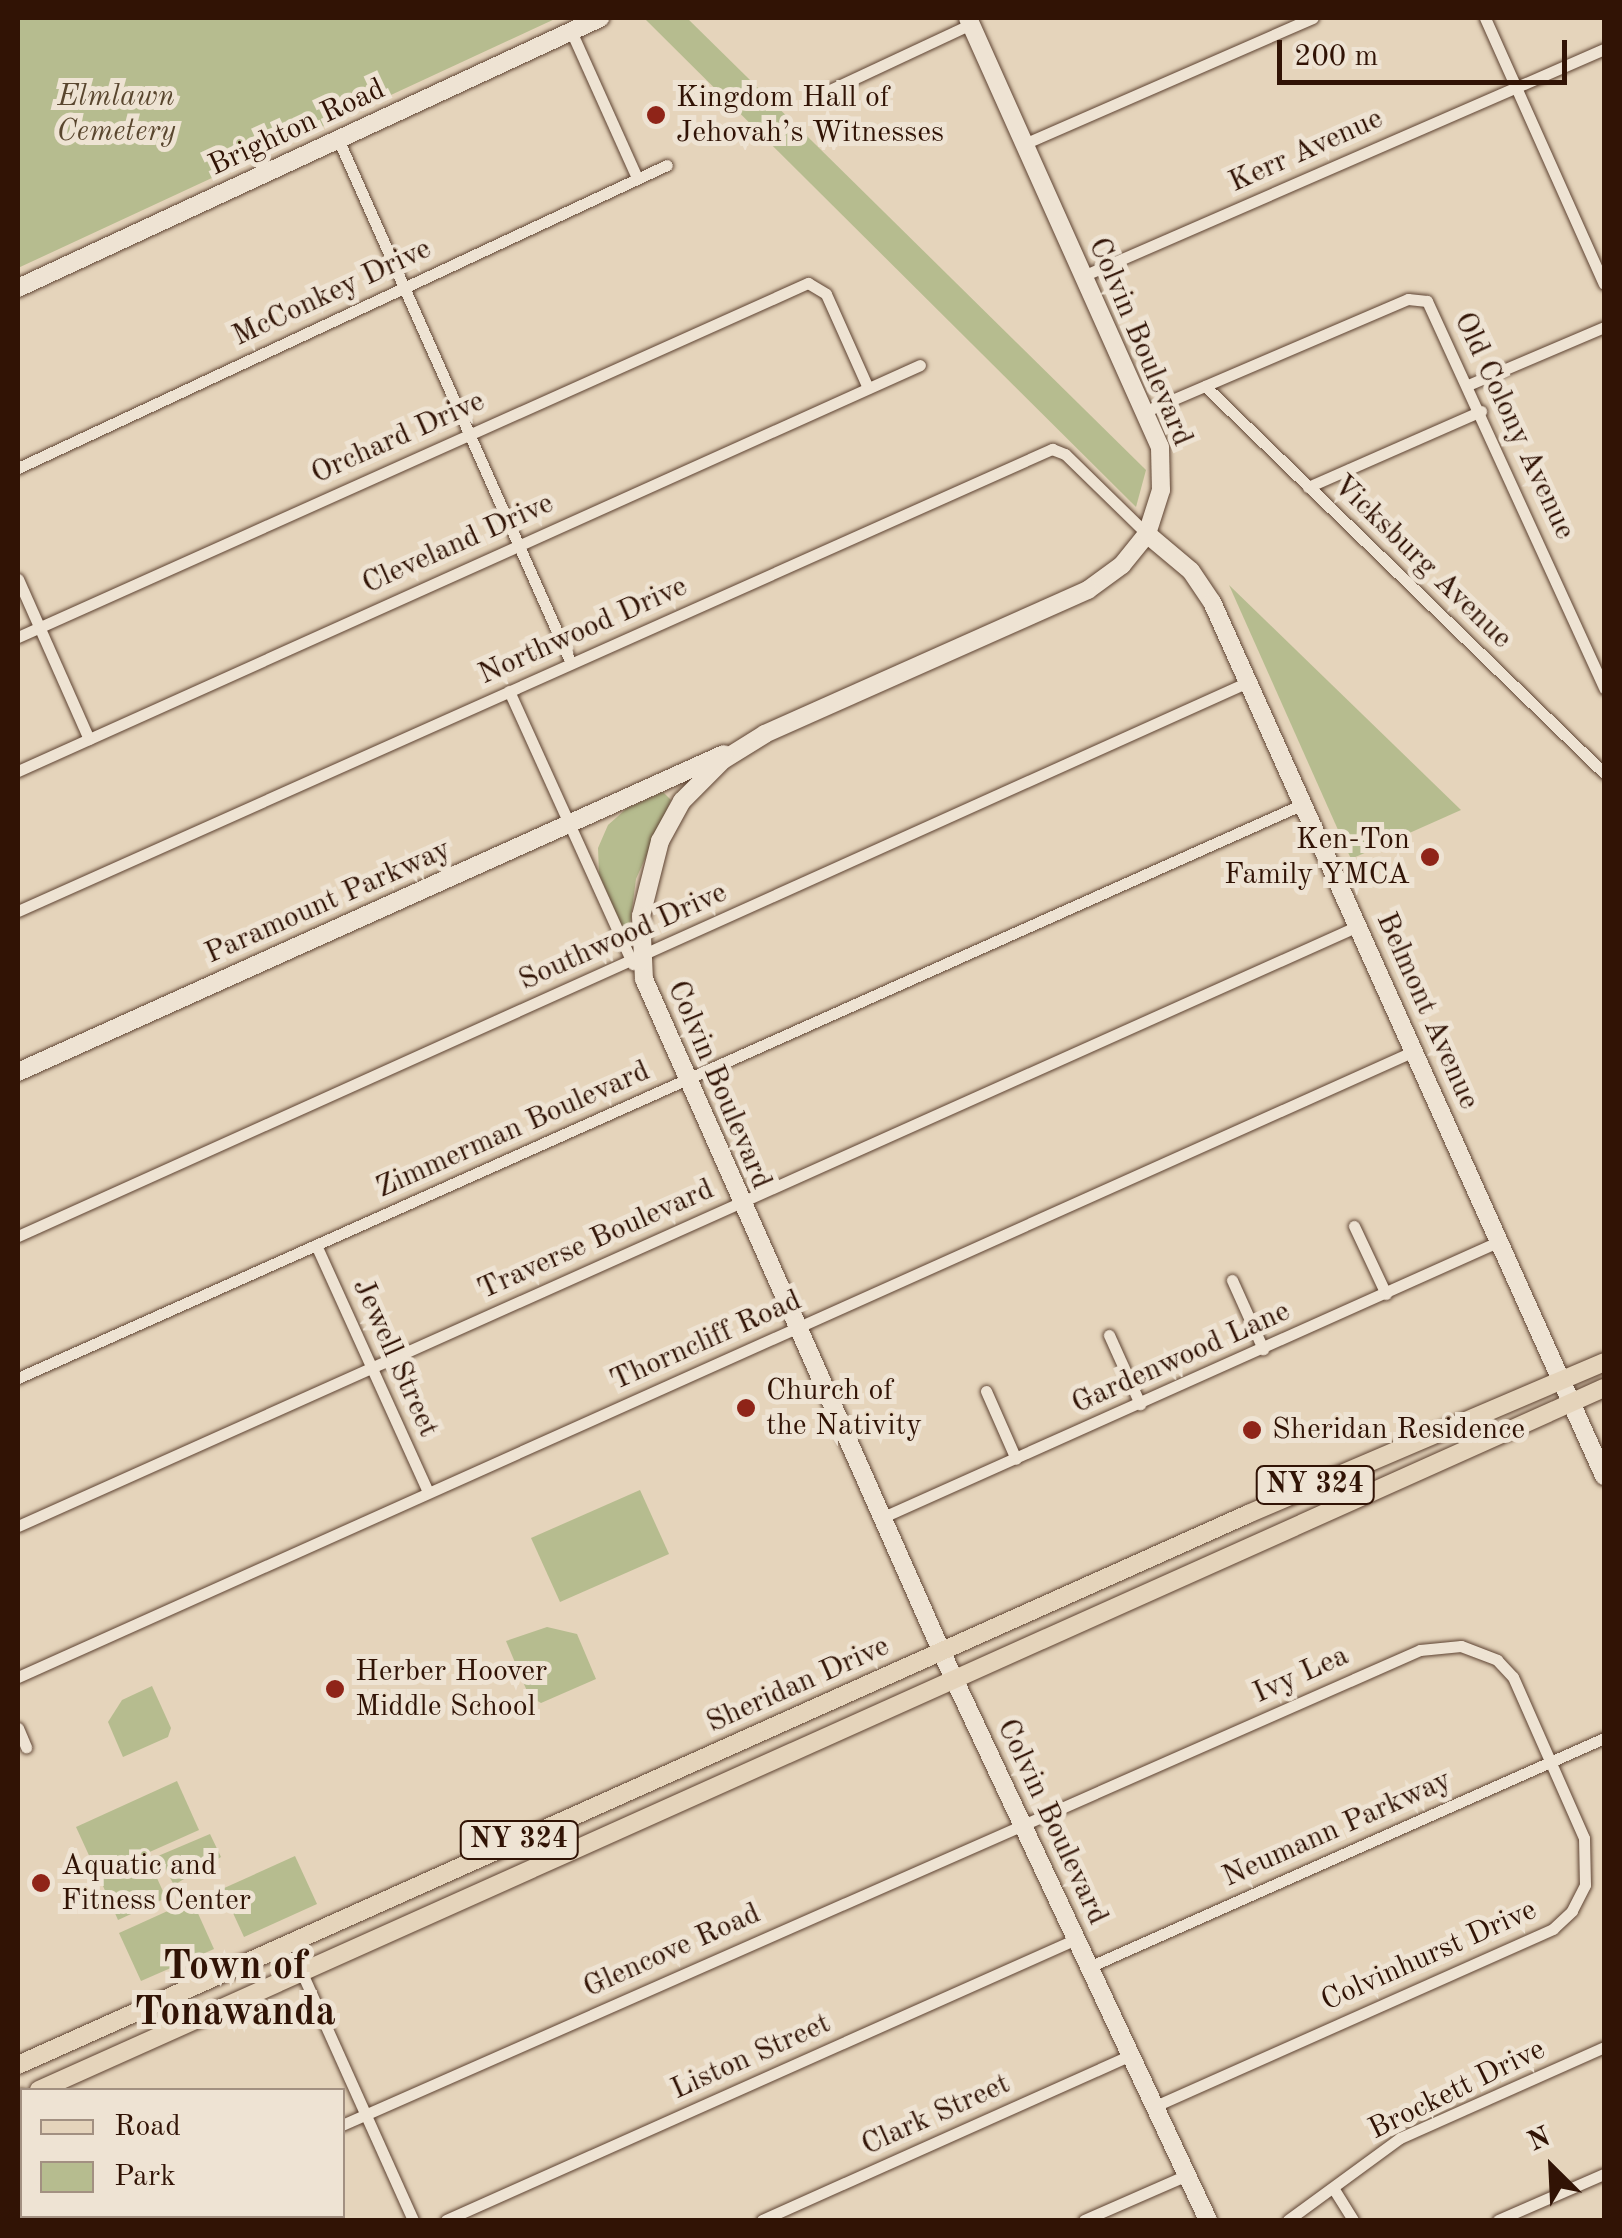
<!DOCTYPE html>
<meta charset="utf-8">
<style>
body{margin:0}
#map{position:relative;width:1622px;height:2238px;overflow:hidden;background:#e5d4bb;font-family:"Old Standard TT",serif}
div>[style]{position:absolute}
.green>*{inset:0;background:#b6bc8f}
.roads{filter:drop-shadow(0 0 2px #5e4332) drop-shadow(0 0 2px #5e4332)}
.street>*{height:11px;margin:-5.5px;padding:0 5.5px;transform-origin:5.5px;border-radius:5.5px;background:#eee3d3}
.secondary>*{height:18px;margin:-9px;padding:0 9px;transform-origin:9px;border-radius:9px;background:#eee3d3}
.primary>*{height:18px;margin:-9px;padding:0 9px;transform-origin:9px;border-radius:9px;background:#e5d4bb}
.dots>*{width:28px;height:28px;translate:-50% -50%;box-sizing:border-box;border:5px solid #eee3d3;border-radius:50%}
span{translate:-50% -50%;white-space:nowrap;text-align:center;line-height:1.15;-webkit-text-stroke:10px #eee3d3;paint-order:stroke}
.shield-label span{padding:2px 8px;background:#eee3d3;border:2px solid;border-radius:8px;-webkit-text-stroke-width:0}
.shield-label{font-size:28px;color:#311305;font-weight:700}
.park-label{font-size:30px;color:#59462e;font-style:italic}
.poi-label{font-size:30px;color:#311305}
.left{translate:0 -50%;text-align:left}
.right{translate:-100% -50%;text-align:right}
.street-label{font-size:30px;color:#311305}
.district-label{font-size:40px;color:#311305;font-weight:700}
.frame{position:absolute;inset:0;border:20px solid #311305;pointer-events:none}
.legend{position:absolute;left:20px;top:2088px;width:325px;height:130px;box-sizing:border-box;background:#eee3d3;border:2px solid #a29081;margin:0;padding:12px 18px;list-style:none;font-size:30px;color:#311305}
.legend li{display:flex;align-items:center;gap:20px;height:50px}
.legend b{width:50px;border:2px solid #a29081}
.north{position:absolute;left:1502px;top:2118px;width:100px;height:100px;-webkit-text-stroke:8px #eee3d3;paint-order:stroke;rotate:336deg;font-size:28px;font-weight:700;line-height:40px;text-align:center;color:#311305}
.north::after{content:'';display:block;margin:auto;width:35px;height:45px;background:#311305;clip-path:polygon(50% 0,100% 100%,50% 72%,0 100%)}
.scale{position:absolute;left:1277px;top:40px;width:290px;height:45px;box-sizing:border-box;border:5px solid #311305;border-top:0;padding-left:12px;font-size:30px;line-height:35px;white-space:nowrap;color:#311305;-webkit-text-stroke:8px #eee3d3;paint-order:stroke}
</style>
<div id="map">
<div class="green">
<i style="clip-path:polygon(18px 18px,557px 18px,18px 268px)"></i>
<i style="clip-path:polygon(644px 18px,687px 18px,1146px 470px,1136px 507px)"></i>
<i style="clip-path:polygon(1229px 585px,1461px 810px,1351px 859px)"></i>
<i style="clip-path:polygon(663px 792px,671px 800px,636px 879px,628px 940px,599px 874px,598px 848px,608px 825px,626px 809px)"></i>
<i style="clip-path:polygon(640px 1490px,669px 1554px,560px 1602px,531px 1538px)"></i>
<i style="clip-path:polygon(547px 1627px,577px 1634px,596px 1679px,541px 1703px,529px 1696px,506px 1641px)"></i>
<i style="clip-path:polygon(152px 1686px,171px 1728px,168px 1737px,123px 1757px,108px 1722px,122px 1700px)"></i>
<i style="clip-path:polygon(177px 1781px,199px 1830px,98px 1875px,76px 1827px)"></i>
<i style="clip-path:polygon(210px 1834px,221px 1857px,174px 1885px,158px 1856px)"></i>
<i style="clip-path:polygon(147px 1856px,166px 1898px,118px 1920px,99px 1877px)"></i>
<i style="clip-path:polygon(295px 1856px,317px 1904px,244px 1937px,222px 1889px)"></i>
<i style="clip-path:polygon(192px 1900px,214px 1949px,141px 1981px,119px 1933px)"></i>
</div>
<div class="roads">
<div class="street">
<i style="left:1485px;top:18px;width:291px;rotate:65.9deg"></i>
<i style="left:571px;top:31px;width:161px;rotate:65.8deg"></i>
<i style="left:813px;top:98px;width:174px;rotate:-25.1deg"></i>
<i style="left:338px;top:139px;width:573px;rotate:66.03deg"></i>
<i style="left:1024px;top:144px;width:315px;rotate:-23.6deg"></i>
<i style="left:1083px;top:276px;width:568px;rotate:-23.54deg"></i>
<i style="left:1468px;top:385px;width:148px;rotate:-23.1deg"></i>
<i style="left:1205px;top:386px;width:556px;rotate:44.13deg"></i>
<i style="left:1144px;top:412px;width:287px;rotate:-23.2deg"></i>
<i style="left:1408px;top:299px;width:19px;rotate:6deg"></i>
<i style="left:1427px;top:301px;width:426px;rotate:65.4deg"></i>
<i style="left:18px;top:468px;width:716px;rotate:-25.03deg"></i>
<i style="left:1308px;top:487px;width:189px;rotate:-23.7deg"></i>
<i style="left:18px;top:579px;width:175px;rotate:66.1deg"></i>
<i style="left:18px;top:637px;width:866px;rotate:-24.14deg"></i>
<i style="left:808px;top:283px;width:21px;rotate:31deg"></i>
<i style="left:826px;top:294px;width:103px;rotate:65.9deg"></i>
<i style="left:509px;top:691px;width:300px;rotate:65.6deg"></i>
<i style="left:18px;top:771px;width:989px;rotate:-24.23deg"></i>
<i style="left:18px;top:911px;width:1133px;rotate:-24.08deg"></i>
<i style="left:1052px;top:449px;width:14px;rotate:21deg"></i>
<i style="left:1065px;top:454px;width:115px;rotate:44.3deg"></i>
<i style="left:1354px;top:1226px;width:75px;rotate:64.8deg"></i>
<i style="left:18px;top:1236px;width:1349px;rotate:-24.25deg"></i>
<i style="left:316px;top:1245px;width:271px;rotate:65.6deg"></i>
<i style="left:1232px;top:1280px;width:76px;rotate:65.8deg"></i>
<i style="left:1109px;top:1335px;width:76px;rotate:65.8deg"></i>
<i style="left:18px;top:1378px;width:1407px;rotate:-24.07deg"></i>
<i style="left:986px;top:1391px;width:74px;rotate:66.2deg"></i>
<i style="left:881px;top:1518px;width:678px;rotate:-24.11deg"></i>
<i style="left:18px;top:1526px;width:1468px;rotate:-24.12deg"></i>
<i style="left:18px;top:1677px;width:1530px;rotate:-24.15deg"></i>
<i style="left:18px;top:1728px;width:21px;rotate:67deg"></i>
<i style="left:1089px;top:1967px;width:564px;rotate:-23.97deg"></i>
<i style="left:302px;top:1973px;width:271px;rotate:65.8deg"></i>
<i style="left:342px;top:2125px;width:1178px;rotate:-23.78deg"></i>
<i style="left:1420px;top:1650px;width:41px;rotate:-5.6deg"></i>
<i style="left:1461px;top:1646px;width:39px;rotate:21deg"></i>
<i style="left:1497px;top:1660px;width:23px;rotate:47deg"></i>
<i style="left:1513px;top:1677px;width:176px;rotate:66.2deg"></i>
<i style="left:1584px;top:1838px;width:47px;rotate:88.8deg"></i>
<i style="left:1585px;top:1885px;width:29px;rotate:117deg"></i>
<i style="left:1572px;top:1911px;width:26px;rotate:137deg"></i>
<i style="left:1553px;top:1929px;width:436px;rotate:156deg"></i>
<i style="left:1335px;top:2191px;width:34px;rotate:58deg"></i>
<i style="left:129px;top:2220px;width:12px;rotate:-20deg"></i>
<i style="left:446px;top:2220px;width:690px;rotate:-24.04deg"></i>
<i style="left:762px;top:2220px;width:404px;rotate:-24.1deg"></i>
<i style="left:1084px;top:2220px;width:112px;rotate:-23.6deg"></i>
<i style="left:1288px;top:2220px;width:139px;rotate:-36.2deg"></i>
<i style="left:1400px;top:2138px;width:223px;rotate:-24deg"></i>
<i style="left:1498px;top:2220px;width:116px;rotate:-23.5deg"></i>
</div>
<div class="secondary">
<i style="left:968px;top:18px;width:470px;rotate:65.9deg"></i>
<i style="left:1160px;top:447px;width:43px;rotate:88.7deg"></i>
<i style="left:1161px;top:490px;width:46px;rotate:107.7deg"></i>
<i style="left:1147px;top:534px;width:40px;rotate:129deg"></i>
<i style="left:1122px;top:565px;width:42px;rotate:143.7deg"></i>
<i style="left:1088px;top:590px;width:354px;rotate:156deg"></i>
<i style="left:765px;top:734px;width:49px;rotate:148.2deg"></i>
<i style="left:723px;top:760px;width:58px;rotate:135deg"></i>
<i style="left:682px;top:801px;width:46px;rotate:118.8deg"></i>
<i style="left:660px;top:841px;width:77px;rotate:104.2deg"></i>
<i style="left:641px;top:916px;width:63px;rotate:87.3deg"></i>
<i style="left:644px;top:979px;width:751px;rotate:66.13deg"></i>
<i style="left:948px;top:1666px;width:612px;rotate:64.86deg"></i>
<i style="left:18px;top:288px;width:642px;rotate:-24.89deg"></i>
<i style="left:1147px;top:534px;width:57px;rotate:40.1deg"></i>
<i style="left:1191px;top:571px;width:37px;rotate:56deg"></i>
<i style="left:1212px;top:602px;width:958px;rotate:65.84deg"></i>
<i style="left:18px;top:1072px;width:774px;rotate:-24.25deg"></i>
</div>
<div class="primary">
<i style="left:18px;top:2065px;width:1348px;rotate:-24.13deg"></i>
<i style="left:1248px;top:1514px;width:387px;rotate:-23.1deg"></i>
<i style="left:39px;top:2090px;width:1715px;rotate:-24.16deg"></i>
<i style="left:18px;top:2100px;width:4px;rotate:-27deg"></i>
</div>
</div>
<div class="dots">
<i style="left:656px;top:115px;background:#8f2418"></i>
<i style="left:1430px;top:857px;background:#8f2418"></i>
<i style="left:746px;top:1408px;background:#8f2418"></i>
<i style="left:1252px;top:1430px;background:#8f2418"></i>
<i style="left:335px;top:1689px;background:#8f2418"></i>
<i style="left:41px;top:1883px;background:#8f2418"></i>
</div>
<div class="shield-label">
<span style="left:1315px;top:1485px">NY 324</span>
<span style="left:519px;top:1840px">NY 324</span>
</div>
<div class="park-label">
<span style="left:116px;top:114px">Elmlawn<br>Cemetery</span>
</div>
<div class="poi-label">
<span class="left" style="left:676px;top:115px">Kingdom Hall of<br>Jehovah’s Witnesses</span>
<span class="right" style="left:1410px;top:857px">Ken-Ton<br>Family YMCA</span>
<span class="left" style="left:766px;top:1408px">Church of<br>the Nativity</span>
<span class="left" style="left:1272px;top:1430px">Sheridan Residence</span>
<span class="left" style="left:355px;top:1689px">Herber Hoover<br>Middle School</span>
<span class="left" style="left:61px;top:1883px">Aquatic and<br>Fitness Center</span>
</div>
<div class="street-label">
<span style="left:297px;top:128px;rotate:-25deg">Brighton Road</span>
<span style="left:1306px;top:151px;rotate:-24deg">Kerr Avenue</span>
<span style="left:332px;top:293px;rotate:-25deg">McConkey Drive</span>
<span style="left:1140px;top:342px;rotate:67deg">Colvin Boulevard</span>
<span style="left:1514px;top:426px;rotate:65deg">Old Colony Avenue</span>
<span style="left:398px;top:438px;rotate:-24deg">Orchard Drive</span>
<span style="left:458px;top:544px;rotate:-24deg">Cleveland Drive</span>
<span style="left:1422px;top:562px;rotate:44deg">Vicksburg Avenue</span>
<span style="left:583px;top:631px;rotate:-24deg">Northwood Drive</span>
<span style="left:328px;top:902px;rotate:-24deg">Paramount Parkway</span>
<span style="left:623px;top:937px;rotate:-24deg">Southwood Drive</span>
<span style="left:1427px;top:1011px;rotate:66deg">Belmont Avenue</span>
<span style="left:719px;top:1085px;rotate:67deg">Colvin Boulevard</span>
<span style="left:513px;top:1130px;rotate:-24deg">Zimmerman Boulevard</span>
<span style="left:596px;top:1240px;rotate:-24deg">Traverse Boulevard</span>
<span style="left:706px;top:1341px;rotate:-24deg">Thorncliff Road</span>
<span style="left:395px;top:1358px;rotate:66deg">Jewell Street</span>
<span style="left:1181px;top:1358px;rotate:-24deg">Gardenwood Lane</span>
<span style="left:1301px;top:1675px;rotate:-24deg">Ivy Lea</span>
<span style="left:798px;top:1685px;rotate:-24deg">Sheridan Drive</span>
<span style="left:1052px;top:1822px;rotate:65deg">Colvin Boulevard</span>
<span style="left:1337px;top:1829px;rotate:-24deg">Neumann Parkway</span>
<span style="left:672px;top:1951px;rotate:-24deg">Glencove Road</span>
<span style="left:1429px;top:1956px;rotate:-24deg">Colvinhurst Drive</span>
<span style="left:751px;top:2057px;rotate:-24deg">Liston Street</span>
<span style="left:1457px;top:2090px;rotate:-26deg">Brockett Drive</span>
<span style="left:936px;top:2115px;rotate:-24deg">Clark Street</span>
</div>
<div class="district-label">
<span style="left:235px;top:1991px">Town of<br>Tonawanda</span>
</div>
<div class="frame"></div>
<ul class="legend">
<li><b style="height:12px;background:#e5d4bb"></b>Road</li>
<li><b style="height:28px;background:#b6bc8f"></b>Park</li>
</ul>
<div class="north">N</div>
<div class="scale">200 m</div>
</div>
